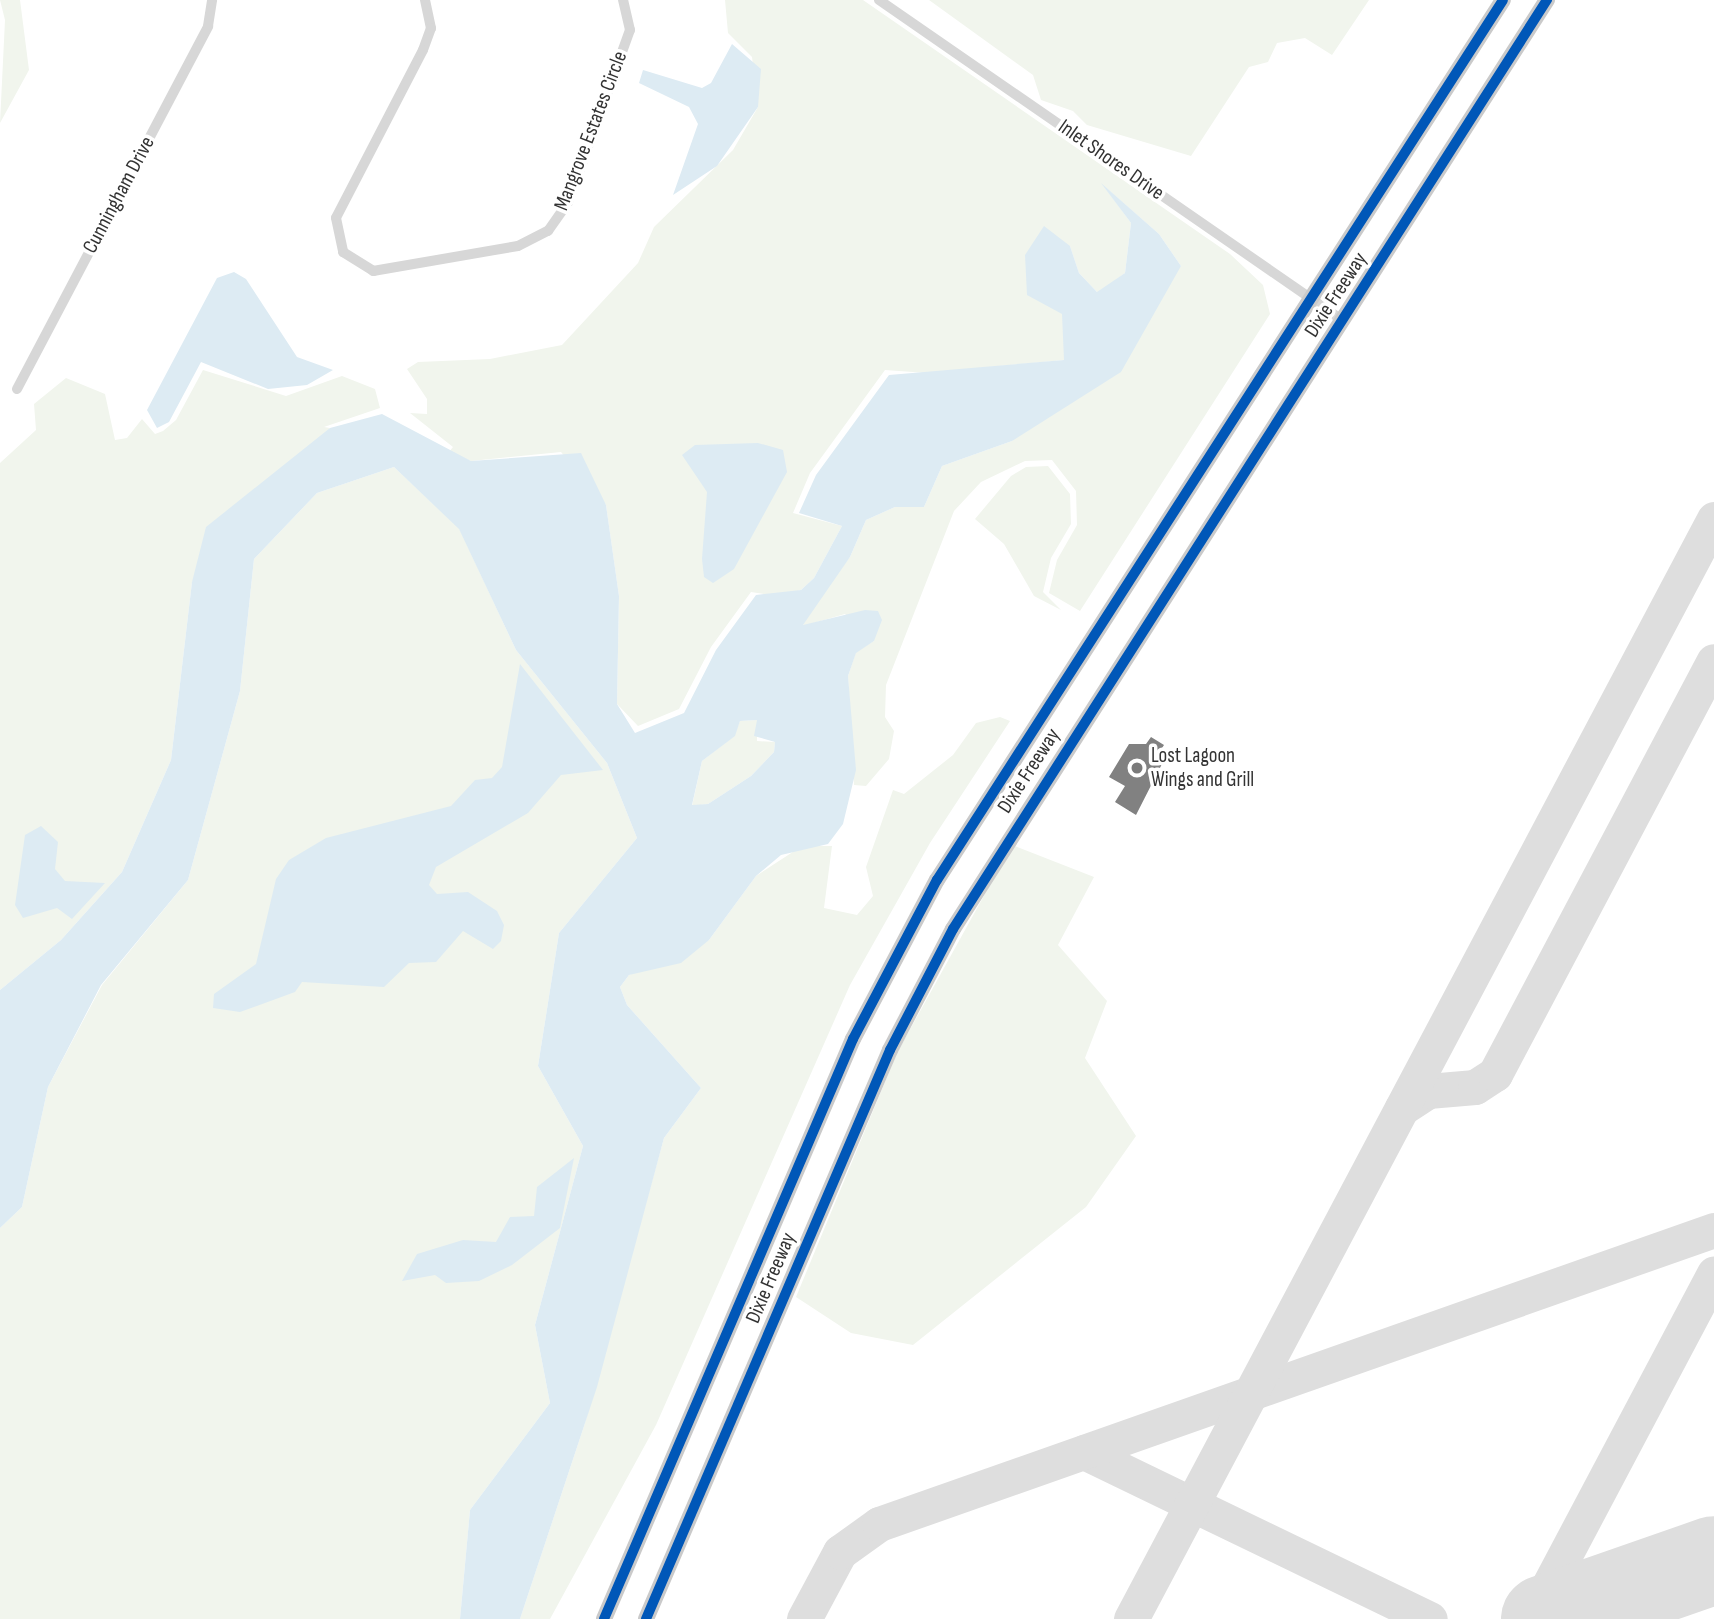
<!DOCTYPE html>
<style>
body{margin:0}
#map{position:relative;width:1714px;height:1619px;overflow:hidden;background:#fff;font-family:"Sofia Sans Condensed",sans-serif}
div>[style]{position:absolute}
.green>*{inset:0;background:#f1f5ed}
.water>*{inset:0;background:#ddebf3}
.taxiway>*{height:35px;margin:-17.5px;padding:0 17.5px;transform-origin:17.5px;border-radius:17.5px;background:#dedede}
.runway>*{height:88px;margin:-44px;padding:0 44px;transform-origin:44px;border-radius:44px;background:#dedede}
.building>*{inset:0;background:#818181}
.street>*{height:10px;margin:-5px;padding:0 5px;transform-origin:5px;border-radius:5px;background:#d7d7d7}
.primary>*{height:16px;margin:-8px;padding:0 8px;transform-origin:8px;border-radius:8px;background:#cacaca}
.cycleway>*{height:10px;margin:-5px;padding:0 5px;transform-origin:5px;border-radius:5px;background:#0057b8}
.dots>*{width:19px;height:19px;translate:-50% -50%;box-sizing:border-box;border:4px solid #fff;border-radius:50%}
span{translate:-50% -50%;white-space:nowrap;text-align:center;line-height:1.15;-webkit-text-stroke:7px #fff;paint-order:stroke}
.street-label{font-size:21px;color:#333}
.poi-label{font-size:21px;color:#333}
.left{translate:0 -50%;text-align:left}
</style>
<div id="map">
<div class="green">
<i style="clip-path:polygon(0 0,20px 0,29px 70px,0 123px,5px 20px)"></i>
<i style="clip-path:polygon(725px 0,863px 0,1230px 254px,1263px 285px,1270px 314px,1080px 611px,1049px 593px,1057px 560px,1077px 525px,1076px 491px,1052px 460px,1025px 461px,981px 482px,954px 511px,886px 685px,885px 717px,894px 731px,889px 759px,866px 786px,854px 785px,848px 676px,856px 652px,874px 641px,845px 614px,803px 626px,805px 614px,850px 557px,866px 520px,895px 507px,924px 507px,942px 466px,1012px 441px,1181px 266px,1159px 234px,1104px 186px,1131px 223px,1125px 273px,1098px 293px,1079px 273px,1070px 246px,1064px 360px,927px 373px,885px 370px,810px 473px,793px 513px,842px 526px,814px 578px,801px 590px,778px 596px,751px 592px,711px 647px,679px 709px,638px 726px,617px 704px,619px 596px,606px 505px,561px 452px,471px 461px,449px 452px,453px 447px,410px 413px,427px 414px,427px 399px,407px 369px,418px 362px,490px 359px,562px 345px,638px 263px,654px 227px,733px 150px,758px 107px,752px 57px,728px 33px)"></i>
<i style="clip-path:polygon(929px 0,1369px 0,1332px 55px,1305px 38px,1277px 43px,1268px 62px,1249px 67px,1191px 156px,1087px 125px,1073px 111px,1041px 100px,1033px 75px)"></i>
<i style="clip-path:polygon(203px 370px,286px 396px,342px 376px,375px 389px,380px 408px,324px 427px,330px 428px,192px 582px,171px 760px,122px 872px,61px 940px,0 990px,0 463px,36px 430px,34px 404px,66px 378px,105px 394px,115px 440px,127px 438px,142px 419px,155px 434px,163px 431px,176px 420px)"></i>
<i style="clip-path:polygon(1048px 466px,1070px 494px,1071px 524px,1051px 558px,1043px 592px,1061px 610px,1034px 596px,1004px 544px,975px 519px,1011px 476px,1026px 467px)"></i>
<i style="clip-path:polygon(394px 467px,459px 528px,516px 650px,607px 763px,637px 838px,559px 933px,538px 1066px,583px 1146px,535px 1325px,550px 1403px,470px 1510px,460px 1619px,0 1619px,0 1228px,22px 1207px,48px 1087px,102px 985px,188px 880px,240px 691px,254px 559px,317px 493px)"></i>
<i style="clip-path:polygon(1000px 717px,1010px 721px,930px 843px,850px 985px,656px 1425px,550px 1619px,520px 1619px,585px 1423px,664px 1138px,701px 1088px,627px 1005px,620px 987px,629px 975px,709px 940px,756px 876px,802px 846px,832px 846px,824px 908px,857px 915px,873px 896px,866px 867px,893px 790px,904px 794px,953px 755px,976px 723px)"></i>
<i style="clip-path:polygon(757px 720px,757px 741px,775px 742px,774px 752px,751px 776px,708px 804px,692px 806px,702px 761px,734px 736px,740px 721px)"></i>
<i style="clip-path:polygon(1012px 845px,1094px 877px,1058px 945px,1107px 1001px,1085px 1058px,1136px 1136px,1086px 1207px,913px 1345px,851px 1333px,796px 1297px,897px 1053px)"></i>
</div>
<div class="water">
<i style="clip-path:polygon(732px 44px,761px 69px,758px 107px,717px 166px,673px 195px,698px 124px,689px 107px,639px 83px,643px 70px,702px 88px,711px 83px)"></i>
<i style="clip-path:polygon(evenodd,1101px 183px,1159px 234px,1181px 266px,1121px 372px,1012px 441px,942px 466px,924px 507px,895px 507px,866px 520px,850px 557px,803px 625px,865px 610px,878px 611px,882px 620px,874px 641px,856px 653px,848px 676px,856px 770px,843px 824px,828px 844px,781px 855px,756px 876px,709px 940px,681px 963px,629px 975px,620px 987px,627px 1005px,701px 1088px,664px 1138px,597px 1387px,520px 1619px,460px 1619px,470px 1510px,550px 1403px,535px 1325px,583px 1146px,538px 1066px,559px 933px,637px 838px,607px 763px,516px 650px,459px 529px,394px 467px,317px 493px,254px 559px,240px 691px,188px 880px,101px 985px,48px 1087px,22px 1207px,0 1228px,0 990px,61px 940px,122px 872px,171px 760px,192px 582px,206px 527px,330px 428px,382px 414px,471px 461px,581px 453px,606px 505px,619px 596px,617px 704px,635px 733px,684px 713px,716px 650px,756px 595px,801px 590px,814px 578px,842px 526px,799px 513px,816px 475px,889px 375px,1064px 360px,1062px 314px,1027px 295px,1025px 255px,1044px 226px,1070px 246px,1079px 273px,1097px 292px,1125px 273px,1131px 223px,1101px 183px,757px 720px,754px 736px,775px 742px,774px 752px,751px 776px,708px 804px,692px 805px,702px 761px,735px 736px,740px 721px,757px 720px)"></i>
<i style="clip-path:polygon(234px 272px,246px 279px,297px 357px,333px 370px,307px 385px,268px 389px,201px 362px,169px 422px,157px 428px,147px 410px,217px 278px)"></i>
<i style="clip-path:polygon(758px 443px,783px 450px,787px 472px,734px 569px,713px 583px,704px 577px,702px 559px,707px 492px,682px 455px,695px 445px)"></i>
<i style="clip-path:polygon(520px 664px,603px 770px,561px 775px,528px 813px,436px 867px,429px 885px,437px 894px,468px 892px,497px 911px,504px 925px,501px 941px,493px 949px,463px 931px,436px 962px,409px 963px,384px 987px,302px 982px,295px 992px,240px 1012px,213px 1008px,214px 994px,256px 964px,276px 879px,289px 860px,326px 838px,451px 806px,475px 780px,492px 778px,502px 767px)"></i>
<i style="clip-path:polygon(41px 826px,58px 842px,55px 869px,65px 881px,105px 883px,72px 919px,57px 908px,23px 918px,15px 905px,25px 835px)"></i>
<i style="clip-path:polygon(574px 1158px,560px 1228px,512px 1265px,479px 1281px,446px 1283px,435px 1275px,402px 1281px,417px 1254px,463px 1240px,496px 1242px,510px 1217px,534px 1216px,537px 1187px)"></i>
</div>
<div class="taxiway">
<i style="left:1402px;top:1108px;width:31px;rotate:-33deg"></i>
<i style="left:1428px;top:1091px;width:47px;rotate:-4.9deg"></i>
<i style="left:1475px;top:1087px;width:24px;rotate:-33deg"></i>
<i style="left:1495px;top:1074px;width:467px;rotate:-62.1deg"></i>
<i style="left:1084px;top:1452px;width:384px;rotate:25.8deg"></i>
<i style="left:804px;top:1619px;width:76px;rotate:-61.8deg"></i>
<i style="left:840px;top:1552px;width:48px;rotate:-35.7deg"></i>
<i style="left:879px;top:1524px;width:885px;rotate:-19.4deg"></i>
<i style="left:1131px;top:1619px;width:1245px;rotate:-62.08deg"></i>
<i style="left:1531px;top:1619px;width:391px;rotate:-62.1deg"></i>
</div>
<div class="runway">
<i style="left:1545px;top:1619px;width:179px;rotate:-19.2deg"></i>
</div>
<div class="building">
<i style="clip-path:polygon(1151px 737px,1164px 745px,1157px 756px,1164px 760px,1136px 815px,1115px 802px,1125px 786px,1109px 777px,1129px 744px,1146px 744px)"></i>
</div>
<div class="street">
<i style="left:425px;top:0;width:29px;rotate:78deg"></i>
<i style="left:431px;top:28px;width:23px;rotate:110deg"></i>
<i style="left:423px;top:50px;width:189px;rotate:117.4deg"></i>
<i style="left:336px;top:218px;width:35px;rotate:78deg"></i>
<i style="left:343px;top:252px;width:36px;rotate:32deg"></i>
<i style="left:373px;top:271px;width:147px;rotate:-9.8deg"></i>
<i style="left:518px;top:246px;width:34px;rotate:-27deg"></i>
<i style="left:548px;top:231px;width:35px;rotate:-55deg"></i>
<i style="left:568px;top:202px;width:183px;rotate:-70.2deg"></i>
<i style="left:630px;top:30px;width:31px;rotate:-103deg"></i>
<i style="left:879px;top:0;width:563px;rotate:34.65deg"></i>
<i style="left:17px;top:389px;width:410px;rotate:-62.2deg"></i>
<i style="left:208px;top:26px;width:26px;rotate:-81deg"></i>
</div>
<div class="primary">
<i style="left:604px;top:1619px;width:631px;rotate:-66.77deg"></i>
<i style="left:853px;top:1039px;width:180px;rotate:-62.2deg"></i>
<i style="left:937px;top:880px;width:1046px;rotate:-57.25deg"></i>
<i style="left:646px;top:1619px;width:619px;rotate:-66.79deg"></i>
<i style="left:890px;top:1050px;width:136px;rotate:-62.5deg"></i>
<i style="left:953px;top:929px;width:1103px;rotate:-57.41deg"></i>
</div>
<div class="cycleway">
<i style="left:604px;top:1619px;width:631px;rotate:-66.77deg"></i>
<i style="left:853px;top:1039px;width:180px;rotate:-62.2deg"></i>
<i style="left:937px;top:880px;width:1046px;rotate:-57.25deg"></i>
<i style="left:646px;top:1619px;width:619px;rotate:-66.79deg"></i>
<i style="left:890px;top:1050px;width:136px;rotate:-62.5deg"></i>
<i style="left:953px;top:929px;width:1103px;rotate:-57.41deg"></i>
</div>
<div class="dots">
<i style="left:1137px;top:768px;background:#7a7a7a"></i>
</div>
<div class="street-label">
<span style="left:591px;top:131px;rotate:-69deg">Mangrove Estates Circle</span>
<span style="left:1111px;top:160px;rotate:35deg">Inlet Shores Drive</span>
<span style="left:119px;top:195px;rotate:-62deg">Cunningham Drive</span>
<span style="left:1336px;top:295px;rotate:-57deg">Dixie Freeway</span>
<span style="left:1029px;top:771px;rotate:-57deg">Dixie Freeway</span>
<span style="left:771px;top:1278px;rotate:-67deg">Dixie Freeway</span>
</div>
<div class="poi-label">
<span class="left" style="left:1151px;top:768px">Lost Lagoon<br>Wings and Grill</span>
</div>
</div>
